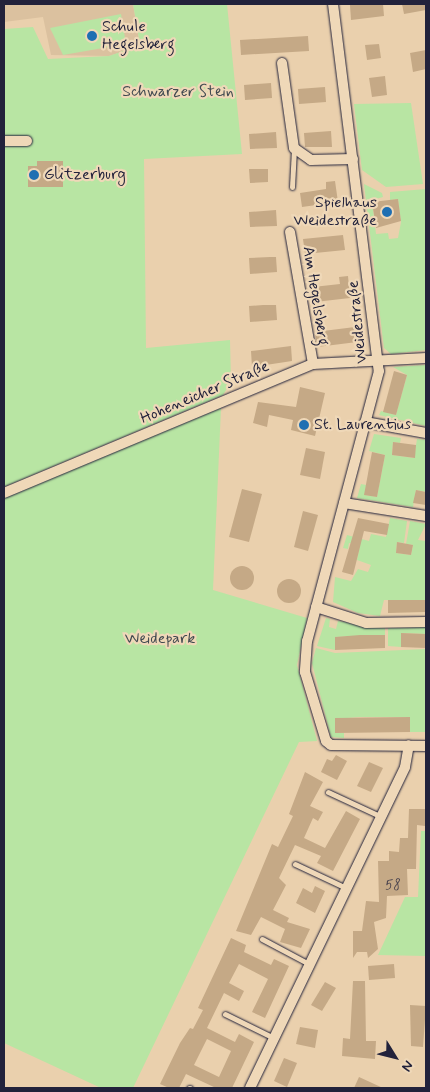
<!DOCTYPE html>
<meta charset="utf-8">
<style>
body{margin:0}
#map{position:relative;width:430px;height:1092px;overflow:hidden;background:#ead0ad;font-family:Mynerve,sans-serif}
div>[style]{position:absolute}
.built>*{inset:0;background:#dbc19f}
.green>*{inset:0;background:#b8e5a3}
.building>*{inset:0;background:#c5a986}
.round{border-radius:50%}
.roads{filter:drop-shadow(0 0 1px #22223b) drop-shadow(0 0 1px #22223b)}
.lane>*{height:5px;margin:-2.5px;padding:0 2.5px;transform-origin:2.5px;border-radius:2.5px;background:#efd8b8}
.street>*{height:10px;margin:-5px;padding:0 5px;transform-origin:5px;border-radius:5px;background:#efd8b8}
.dots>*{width:14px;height:14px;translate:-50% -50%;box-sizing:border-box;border:2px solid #efd8b8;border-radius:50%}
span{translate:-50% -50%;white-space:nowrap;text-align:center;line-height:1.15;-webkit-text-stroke:4.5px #efd8b8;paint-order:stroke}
.number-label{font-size:14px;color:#4b444e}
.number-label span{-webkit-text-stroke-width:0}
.poi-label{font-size:16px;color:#22223b}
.left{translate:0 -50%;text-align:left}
.right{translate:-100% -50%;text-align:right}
.park-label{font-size:16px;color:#404950}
.street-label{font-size:16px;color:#22223b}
.frame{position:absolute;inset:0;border:5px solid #22223b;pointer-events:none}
.north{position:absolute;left:370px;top:1032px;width:50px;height:50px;-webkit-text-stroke:4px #efd8b8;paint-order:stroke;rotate:126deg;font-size:14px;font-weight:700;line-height:20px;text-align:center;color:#22223b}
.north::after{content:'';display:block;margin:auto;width:18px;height:22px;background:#22223b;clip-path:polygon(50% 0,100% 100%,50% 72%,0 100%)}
</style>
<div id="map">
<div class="built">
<i style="clip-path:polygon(4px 4px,133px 4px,140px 46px,109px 56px,51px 55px,43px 17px,4px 22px)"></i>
</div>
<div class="green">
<i style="clip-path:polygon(133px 4px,227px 4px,242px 154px,144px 159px,146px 348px,230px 340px,231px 382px,223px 395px,4px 487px,4px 29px,33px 27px,48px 59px,109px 56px,140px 45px)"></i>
<i style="clip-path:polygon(121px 14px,126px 44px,63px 55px,50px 28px)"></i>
<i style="clip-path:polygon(411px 103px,423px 184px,386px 187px,362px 170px,354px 104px)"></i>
<i style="clip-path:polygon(364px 184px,382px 193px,383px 197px,372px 200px,376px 234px,388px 233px,389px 239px,398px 238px,401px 222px,398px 199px,390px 200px,390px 192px,426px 189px,426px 350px,391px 354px,384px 348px)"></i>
<i style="clip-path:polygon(426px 365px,426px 426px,379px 415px,381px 411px,396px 415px,407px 375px,393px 367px)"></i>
<i style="clip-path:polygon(221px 408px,213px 590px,307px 618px,297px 665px,317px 741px,299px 742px,133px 1088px,101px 1088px,4px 1043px,4px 497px)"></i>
<i style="clip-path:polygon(374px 434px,401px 438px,400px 443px,393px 442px,392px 455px,414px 458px,417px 439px,426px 440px,426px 492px,416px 490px,413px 507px,357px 498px,361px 484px,366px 485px,365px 495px,377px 497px,385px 455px,369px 451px)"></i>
<i style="clip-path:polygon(390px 518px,407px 521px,404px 543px,397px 542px,396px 553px,411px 555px,413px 545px,406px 544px,410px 521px,426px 524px,418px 540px,426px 541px,426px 600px,384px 600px,380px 616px,358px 613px,333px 602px,335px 577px,351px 581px,358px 569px,368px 572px,371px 565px,357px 560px,360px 545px,349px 543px,348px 549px,343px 548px,347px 535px,369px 541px,371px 534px,386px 537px)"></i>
<i style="clip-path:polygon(326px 618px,330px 619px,329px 627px,336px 629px,338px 621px,385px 628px,385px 635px,335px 637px,335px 650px,317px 646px)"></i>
<i style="clip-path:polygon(426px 627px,426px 634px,402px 633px,401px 647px,388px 646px,388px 628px)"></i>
<i style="clip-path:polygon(316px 648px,335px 653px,426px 649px,426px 732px,410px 732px,410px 717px,359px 717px,336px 719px,336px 733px,344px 733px,344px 738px,331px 737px,312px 663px)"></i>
<i style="clip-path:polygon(421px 831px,426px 831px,426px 956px,378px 955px,405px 897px,418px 897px)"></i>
</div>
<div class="building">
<i style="clip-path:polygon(358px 4px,383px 4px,384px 16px,351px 20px,350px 5px)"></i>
<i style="clip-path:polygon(402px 4px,426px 4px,426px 10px,404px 14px)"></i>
<i style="clip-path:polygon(308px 36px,309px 51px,241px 55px,240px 40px)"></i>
<i style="clip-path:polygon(379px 44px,381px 58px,367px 60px,365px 45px)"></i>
<i style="clip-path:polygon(426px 50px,426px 69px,413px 72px,410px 53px)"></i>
<i style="clip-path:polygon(385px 76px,387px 95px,372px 97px,369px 78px)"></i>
<i style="clip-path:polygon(271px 83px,272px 98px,245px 100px,244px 85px)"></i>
<i style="clip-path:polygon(325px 87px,326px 102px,299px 104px,298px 89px)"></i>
<i style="clip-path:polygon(331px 131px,332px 147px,305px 147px,304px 133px)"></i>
<i style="clip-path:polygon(276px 132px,277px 148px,250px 149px,249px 134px)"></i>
<i style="clip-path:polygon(37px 161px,63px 161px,63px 187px,28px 187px,28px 166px,37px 166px)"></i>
<i style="clip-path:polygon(249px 169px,268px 169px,268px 182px,250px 183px)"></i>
<i style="clip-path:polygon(335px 181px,338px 202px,302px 207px,300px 193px,326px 189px,326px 182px)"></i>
<i style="clip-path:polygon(398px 199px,401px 221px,376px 228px,372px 202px)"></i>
<i style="clip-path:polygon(276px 210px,277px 226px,250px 227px,249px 212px)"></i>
<i style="clip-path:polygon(343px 235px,345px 250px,305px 254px,303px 239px)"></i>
<i style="clip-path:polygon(270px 257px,276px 257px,277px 272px,250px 274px,249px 258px)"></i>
<i style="clip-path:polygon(348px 276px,350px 298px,315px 302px,313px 287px,340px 284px,339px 277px)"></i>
<i style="clip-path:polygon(263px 305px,276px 305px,277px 320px,250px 322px,249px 306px)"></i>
<i style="clip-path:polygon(355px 327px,357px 342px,317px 347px,315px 332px)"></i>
<i style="clip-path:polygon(291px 346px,292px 361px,252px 367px,251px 351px)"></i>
<i style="clip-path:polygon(394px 371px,407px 375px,396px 415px,383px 412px)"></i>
<i style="clip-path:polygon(300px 387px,325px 393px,315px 436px,291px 430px,293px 420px,269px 415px,267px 427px,253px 423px,258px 402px,296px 407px)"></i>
<i style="clip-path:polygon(393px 442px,416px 445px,415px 458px,392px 455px)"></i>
<i style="clip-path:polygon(306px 448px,325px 452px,320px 479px,300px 475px)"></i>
<i style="clip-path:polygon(372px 452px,385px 455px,377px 497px,364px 495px)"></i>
<i style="clip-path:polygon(242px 489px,262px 494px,249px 542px,229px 537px)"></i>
<i style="clip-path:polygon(416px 490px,426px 492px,426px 505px,413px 503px)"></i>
<i style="clip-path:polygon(303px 511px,318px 515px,308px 551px,294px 547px)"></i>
<i style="clip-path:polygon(358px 518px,389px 524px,387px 535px,364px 531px,353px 575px,342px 572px)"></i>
<i style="clip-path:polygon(397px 542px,413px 545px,411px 555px,396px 553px)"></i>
<i class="round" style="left:230px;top:566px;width:24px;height:24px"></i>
<i class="round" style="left:277px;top:579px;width:24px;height:24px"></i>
<i style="clip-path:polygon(388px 600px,426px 600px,426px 612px,388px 613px)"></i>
<i style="clip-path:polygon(401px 633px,426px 634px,426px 648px,401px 647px)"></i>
<i style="clip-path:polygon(360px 635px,385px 635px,385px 648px,335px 650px,335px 637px)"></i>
<i style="clip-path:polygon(410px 717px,410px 732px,335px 733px,335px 718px)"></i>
<i style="clip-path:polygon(336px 755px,347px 761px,337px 780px,321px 772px,327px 759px,332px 761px)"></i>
<i style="clip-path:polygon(369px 762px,383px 768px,371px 792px,357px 786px)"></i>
<i style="clip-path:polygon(305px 772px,323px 782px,310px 806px,323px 812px,318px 821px,313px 818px,304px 838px,325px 848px,346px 811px,360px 819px,333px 871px,317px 863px,321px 856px,295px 845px,279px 878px,286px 885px,273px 910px,289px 918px,287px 922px,310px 929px,301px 948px,280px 942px,285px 929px,261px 917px,251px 935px,236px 931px,272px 844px,278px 847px,293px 816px,289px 814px)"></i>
<i style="clip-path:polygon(409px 809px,425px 809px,425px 826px,417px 825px,416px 869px,407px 869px,408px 895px,387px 896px,386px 918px,374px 922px,378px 949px,368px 958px,367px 952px,357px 952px,353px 958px,353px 931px,362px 931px,366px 901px,379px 902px,378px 861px,389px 861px,389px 851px,399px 852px,400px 838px,408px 838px)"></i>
<i style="clip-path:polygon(315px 886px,325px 891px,315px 913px,296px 903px,303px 888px,312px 893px)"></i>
<i style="clip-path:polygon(evenodd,231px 938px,246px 945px,244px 952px,271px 965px,274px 959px,289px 966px,265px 1018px,252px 1012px,268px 979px,239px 964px,229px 983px,244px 991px,239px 1001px,224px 993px,207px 1028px,235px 1042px,239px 1034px,254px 1042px,232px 1088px,216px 1088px,186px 1074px,179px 1088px,169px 1088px,160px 1084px,180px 1043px,190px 1028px,193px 1029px,203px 1010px,198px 1008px,231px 938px,207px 1039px,231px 1051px,219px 1077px,194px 1065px,207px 1039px)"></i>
<i style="clip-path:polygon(394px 964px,395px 978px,369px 980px,368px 966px)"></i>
<i style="clip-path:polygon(353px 981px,365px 981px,366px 1041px,376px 1041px,375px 1059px,342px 1056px,343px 1038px,350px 1039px)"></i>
<i style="clip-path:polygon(325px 982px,336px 988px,322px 1011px,311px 1005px)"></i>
<i style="clip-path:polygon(410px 1005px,426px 1006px,423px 1047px,411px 1046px)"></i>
<i style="clip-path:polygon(300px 1027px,318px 1030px,315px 1048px,296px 1044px)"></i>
<i style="clip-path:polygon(284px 1058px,297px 1063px,287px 1087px,274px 1081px)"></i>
<i style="clip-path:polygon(359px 1077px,383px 1088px,354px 1088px)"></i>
</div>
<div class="roads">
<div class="lane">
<i style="left:292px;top:187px;width:39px;rotate:-87deg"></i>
<i style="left:328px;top:792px;width:57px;rotate:24.8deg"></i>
<i style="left:295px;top:864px;width:56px;rotate:25.2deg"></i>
<i style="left:262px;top:939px;width:53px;rotate:28deg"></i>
<i style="left:225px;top:1014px;width:55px;rotate:26.1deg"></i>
<i style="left:189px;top:1088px;width:1px"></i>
</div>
<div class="street">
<i style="left:333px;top:4px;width:370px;rotate:82.9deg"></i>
<i style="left:379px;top:371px;width:279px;rotate:104.9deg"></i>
<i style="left:307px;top:641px;width:31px;rotate:94deg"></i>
<i style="left:305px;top:672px;width:72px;rotate:73.1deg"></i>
<i style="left:326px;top:741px;width:6px;rotate:39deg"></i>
<i style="left:331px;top:745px;width:95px;rotate:0.6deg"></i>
<i style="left:282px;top:63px;width:86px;rotate:82deg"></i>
<i style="left:294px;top:148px;width:21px;rotate:35deg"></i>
<i style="left:311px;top:160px;width:42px;rotate:-1.4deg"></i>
<i style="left:4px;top:141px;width:23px"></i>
<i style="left:290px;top:232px;width:134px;rotate:80.1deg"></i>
<i style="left:365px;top:422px;width:62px;rotate:10.2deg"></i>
<i style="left:4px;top:493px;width:335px;rotate:-22.7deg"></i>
<i style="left:313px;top:364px;width:113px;rotate:-3deg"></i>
<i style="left:344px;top:503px;width:83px;rotate:9deg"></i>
<i style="left:316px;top:607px;width:52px;rotate:17.7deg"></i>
<i style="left:366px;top:623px;width:60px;rotate:-1deg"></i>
<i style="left:250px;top:1088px;width:356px;rotate:-64.2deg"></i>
<i style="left:405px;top:767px;width:22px;rotate:-80deg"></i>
</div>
</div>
<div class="dots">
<i style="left:92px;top:36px;background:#1f6fb2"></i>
<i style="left:34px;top:175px;background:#1f6fb2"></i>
<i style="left:387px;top:212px;background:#1f6fb2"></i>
<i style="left:304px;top:425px;background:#1f6fb2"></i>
</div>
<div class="number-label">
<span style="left:393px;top:885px">58</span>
</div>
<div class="poi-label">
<span class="left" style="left:102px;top:36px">Schule<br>Hegelsberg</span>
<span class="left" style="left:44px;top:175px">Glitzerburg</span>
<span class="right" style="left:377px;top:212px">Spielhaus<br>Weidestraße</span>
<span class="left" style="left:314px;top:425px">St. Laurentius</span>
</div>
<div class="park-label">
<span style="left:178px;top:92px">Schwarzer Stein</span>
<span style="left:160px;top:639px">Weidepark</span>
</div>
<div class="street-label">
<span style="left:315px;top:296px;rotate:81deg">Am Hegelsberg</span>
<span style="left:358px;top:322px;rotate:-96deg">Weidestraße</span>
<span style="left:205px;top:393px;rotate:-23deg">Hoheneicher Straße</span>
</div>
<div class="frame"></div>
<div class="north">N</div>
</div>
